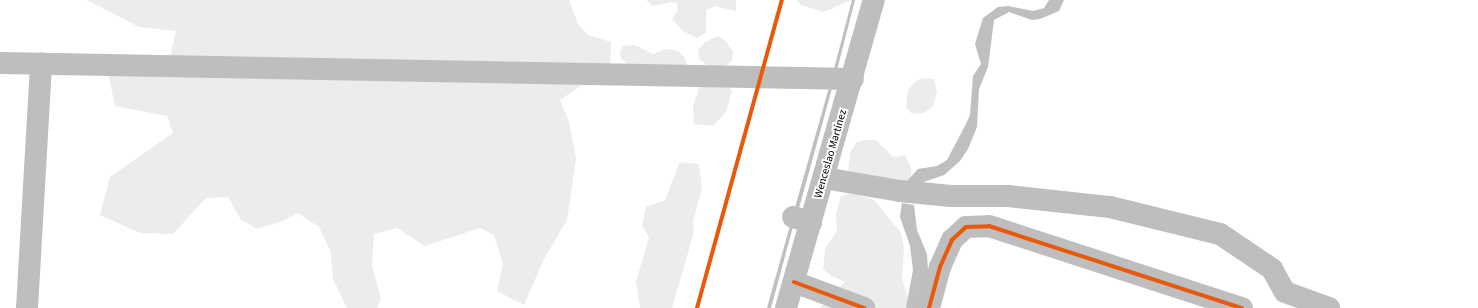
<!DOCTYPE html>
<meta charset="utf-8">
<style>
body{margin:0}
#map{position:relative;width:1478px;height:308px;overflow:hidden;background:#fff;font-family:"Source Sans 3",sans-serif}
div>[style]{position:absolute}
.green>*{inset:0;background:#ececec}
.water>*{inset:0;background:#bfbfbf}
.minor>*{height:22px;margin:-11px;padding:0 11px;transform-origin:11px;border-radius:11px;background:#bebebe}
.major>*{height:22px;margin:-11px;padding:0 11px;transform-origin:11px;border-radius:11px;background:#bebebe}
.cycleway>*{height:4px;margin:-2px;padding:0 2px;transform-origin:2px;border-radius:2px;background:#e8590c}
span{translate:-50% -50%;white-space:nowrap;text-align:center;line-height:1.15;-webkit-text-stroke:4px #fff;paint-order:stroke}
.street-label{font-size:11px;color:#000}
</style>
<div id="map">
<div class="green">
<i style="clip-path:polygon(87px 0,569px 0,578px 24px,588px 35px,611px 42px,610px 72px,586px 82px,560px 100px,569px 122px,576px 159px,567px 220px,544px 259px,524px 305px,497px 291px,503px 264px,494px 235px,480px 228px,425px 246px,397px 228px,374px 234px,372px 265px,381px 299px,377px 308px,347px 308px,333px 279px,330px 250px,319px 227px,298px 213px,285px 220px,258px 229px,241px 220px,228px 197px,206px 198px,173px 234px,140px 233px,100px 215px,110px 177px,173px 133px,167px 116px,115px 106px,108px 73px,170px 58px,176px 31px,139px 27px)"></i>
<i style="clip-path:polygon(646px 0,736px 0,736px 11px,715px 6px,706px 10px,706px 33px,697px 38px,683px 31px,672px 19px,678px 10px,677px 3px,671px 2px,653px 6px)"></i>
<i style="clip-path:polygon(797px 0,852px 0,823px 12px,801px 5px)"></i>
<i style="clip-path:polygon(718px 36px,726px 41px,733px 52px,732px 60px,725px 67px,709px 67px,699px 59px,698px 50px,705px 42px)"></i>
<i style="clip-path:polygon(634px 45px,653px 54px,666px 49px,678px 51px,685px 58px,687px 67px,630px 66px,621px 59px,620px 52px,623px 46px)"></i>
<i style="clip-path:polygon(718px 76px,732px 91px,726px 112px,713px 126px,694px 124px,693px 106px,700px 85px)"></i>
<i style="clip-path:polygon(922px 78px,934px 79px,937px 92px,933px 106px,924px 113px,912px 114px,906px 107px,908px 91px,914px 83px)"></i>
<i style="clip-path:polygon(865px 140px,876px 140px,893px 157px,905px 155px,911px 168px,911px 181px,903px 187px,848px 171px,850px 152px,857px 142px)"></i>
<i style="clip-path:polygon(680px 162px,699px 164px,702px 188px,693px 221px,694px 232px,672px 308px,640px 308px,636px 281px,649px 238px,642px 225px,646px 207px,665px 200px)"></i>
<i style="clip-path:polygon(853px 193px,874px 200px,901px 233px,904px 249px,902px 278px,910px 306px,908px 308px,819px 308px,845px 282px,831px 276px,823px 269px,825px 249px,837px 231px,836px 214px,841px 196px)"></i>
</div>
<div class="water">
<i style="clip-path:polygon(852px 0,855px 0,837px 70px,834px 69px)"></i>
<i style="clip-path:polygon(1049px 0,1064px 0,1059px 11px,1040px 19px,1032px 20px,1009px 12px,994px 20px,988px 67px,979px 89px,977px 127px,968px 149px,960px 161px,944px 175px,918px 184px,907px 181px,918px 169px,937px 166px,947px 160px,966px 124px,970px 115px,973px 76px,981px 64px,975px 44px,983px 18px,998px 7px,1008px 6px,1033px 11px,1044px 8px)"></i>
<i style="clip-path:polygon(830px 84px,833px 85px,798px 212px,794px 211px)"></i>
<i style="clip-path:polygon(902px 203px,914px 205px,917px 230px,927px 254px,928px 270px,920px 308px,906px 308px,913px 270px,910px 246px,900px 217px)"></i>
<i style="clip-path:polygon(791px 222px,794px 223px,771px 308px,767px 308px)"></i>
</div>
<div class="minor">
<i style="left:0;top:63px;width:853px;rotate:1.07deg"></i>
<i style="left:824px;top:178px;width:77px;rotate:9.7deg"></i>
<i style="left:900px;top:191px;width:51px;rotate:5.6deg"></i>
<i style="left:951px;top:196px;width:57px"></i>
<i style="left:1008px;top:196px;width:103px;rotate:6.2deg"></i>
<i style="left:1110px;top:207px;width:113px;rotate:13.8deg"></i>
<i style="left:1220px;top:234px;width:63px;rotate:33.9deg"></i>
<i style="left:1272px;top:269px;width:26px;rotate:61deg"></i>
<i style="left:1285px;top:292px;width:47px;rotate:20deg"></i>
<i style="left:793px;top:217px;width:19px;rotate:16deg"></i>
<i style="left:794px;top:282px;width:75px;rotate:20.4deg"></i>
<i style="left:27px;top:308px;width:245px;rotate:-86.7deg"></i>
<i style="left:929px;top:308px;width:42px;rotate:-75deg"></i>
<i style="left:940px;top:267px;width:30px;rotate:-66deg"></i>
<i style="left:952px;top:240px;width:19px;rotate:-43deg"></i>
<i style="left:966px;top:227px;width:23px;rotate:-2deg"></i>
<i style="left:989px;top:226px;width:266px;rotate:18deg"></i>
</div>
<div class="major">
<i style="left:786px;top:308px;width:320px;rotate:-74.1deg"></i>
</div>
<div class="cycleway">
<i style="left:794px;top:282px;width:75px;rotate:20.4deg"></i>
<i style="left:697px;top:308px;width:320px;rotate:-74.6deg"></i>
<i style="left:929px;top:308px;width:42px;rotate:-75deg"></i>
<i style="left:940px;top:267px;width:30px;rotate:-66deg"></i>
<i style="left:952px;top:240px;width:19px;rotate:-43deg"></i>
<i style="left:966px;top:227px;width:23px;rotate:-2deg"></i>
<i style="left:989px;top:226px;width:266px;rotate:18deg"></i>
</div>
<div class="street-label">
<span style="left:831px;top:154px;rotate:-74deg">Wenceslao Martínez</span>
</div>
</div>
